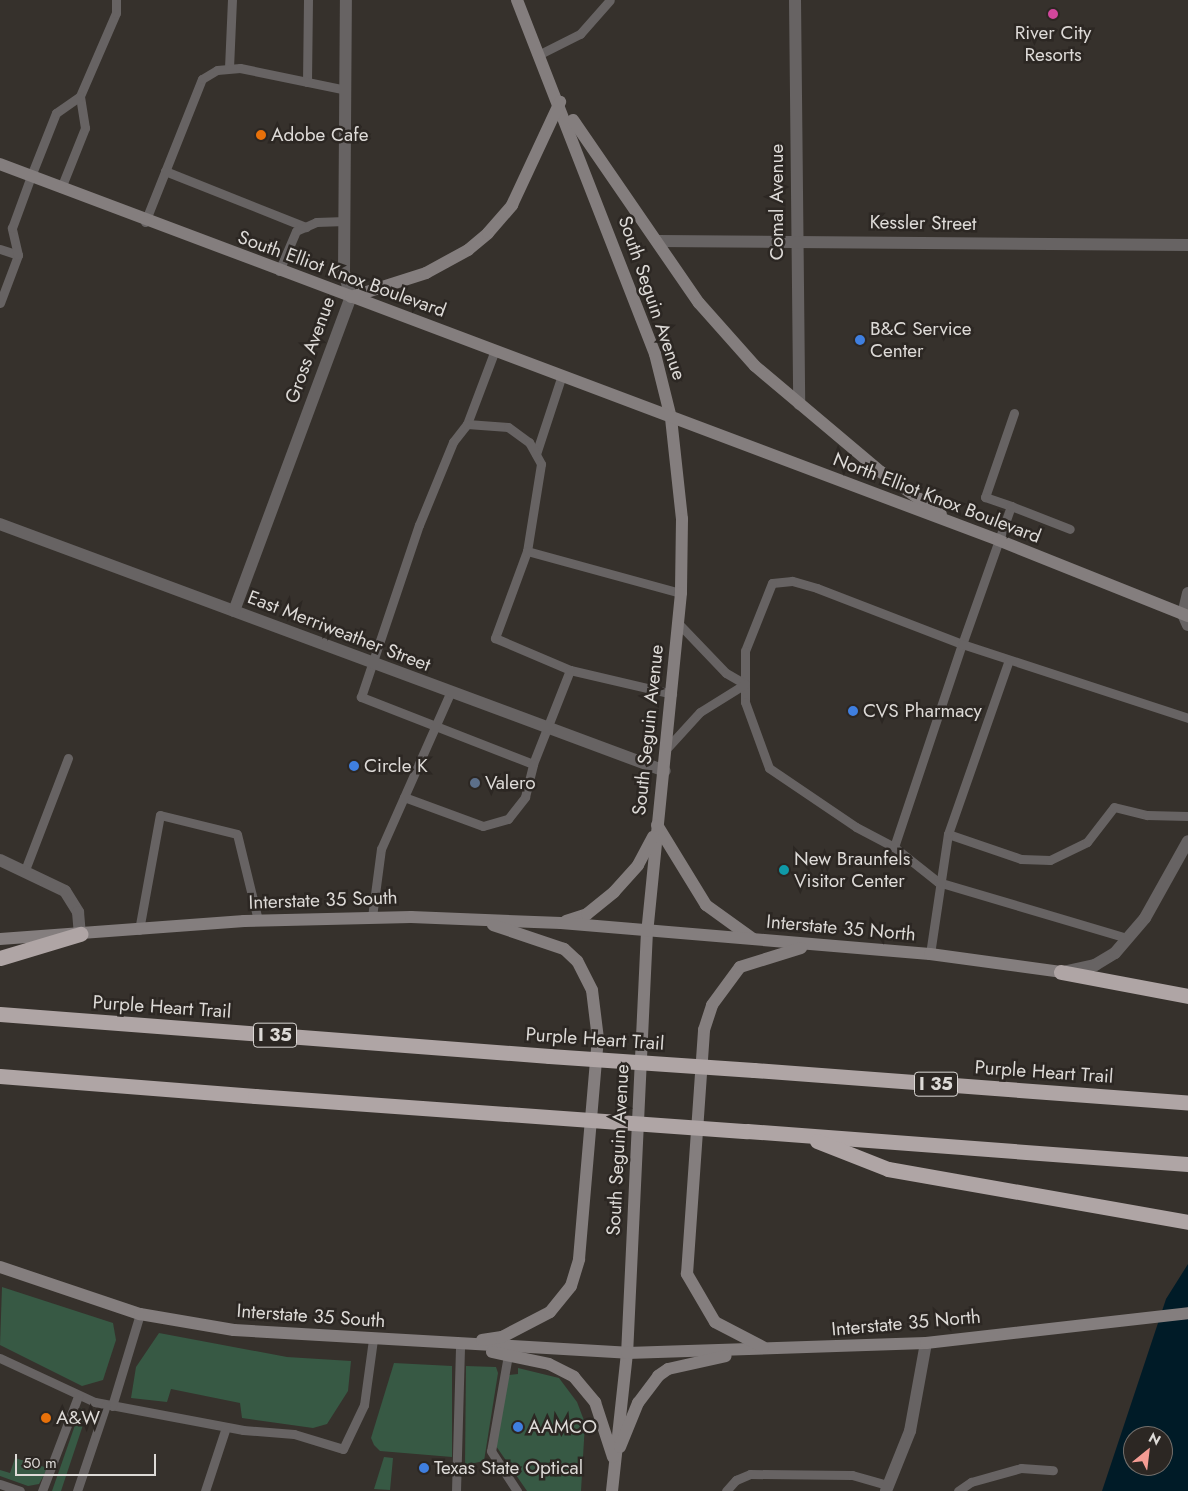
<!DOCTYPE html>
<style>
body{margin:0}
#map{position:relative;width:1188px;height:1491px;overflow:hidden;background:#36312c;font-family:Jost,sans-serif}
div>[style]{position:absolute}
.green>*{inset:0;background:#375944}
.water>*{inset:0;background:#001b27}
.lane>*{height:9px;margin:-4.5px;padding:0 4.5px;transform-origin:4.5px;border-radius:4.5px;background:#676363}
.street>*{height:12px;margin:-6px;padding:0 6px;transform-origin:6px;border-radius:6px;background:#676363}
.secondary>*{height:12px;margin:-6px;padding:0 6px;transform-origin:6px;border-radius:6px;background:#847e7e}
.highway>*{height:15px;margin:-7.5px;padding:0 7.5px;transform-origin:7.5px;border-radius:7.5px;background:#afa5a5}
.highway-bridge>*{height:15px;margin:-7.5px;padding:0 7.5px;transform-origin:7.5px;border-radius:7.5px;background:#afa5a5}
.dots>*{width:14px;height:14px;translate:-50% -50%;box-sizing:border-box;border:2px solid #2c2723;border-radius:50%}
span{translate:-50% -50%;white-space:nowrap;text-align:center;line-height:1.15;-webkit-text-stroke:5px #2c2723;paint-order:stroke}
.shield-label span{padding:1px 4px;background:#2c2723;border:1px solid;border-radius:4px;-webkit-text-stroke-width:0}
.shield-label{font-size:18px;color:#dddad7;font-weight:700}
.poi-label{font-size:19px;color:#dddad7}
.left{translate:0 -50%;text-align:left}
.street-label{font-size:19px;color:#dddad7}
.north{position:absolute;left:1123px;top:1426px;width:50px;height:50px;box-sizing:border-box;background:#2c2723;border:1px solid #736f6b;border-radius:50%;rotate:29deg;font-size:14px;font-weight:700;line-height:20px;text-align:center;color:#dddad7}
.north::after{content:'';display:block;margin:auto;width:18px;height:22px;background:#f59c94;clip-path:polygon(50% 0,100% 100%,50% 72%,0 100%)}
.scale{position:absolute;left:15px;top:1454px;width:141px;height:22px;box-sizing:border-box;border:2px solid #dddad7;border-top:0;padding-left:6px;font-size:15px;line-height:18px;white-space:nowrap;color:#dddad7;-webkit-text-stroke:4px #2c2723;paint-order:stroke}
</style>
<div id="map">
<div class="green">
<i style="clip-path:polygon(2px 1287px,113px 1323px,116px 1340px,103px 1380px,82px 1386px,0 1345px)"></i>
<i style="clip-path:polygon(159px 1333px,287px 1357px,351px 1361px,348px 1391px,327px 1424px,313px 1428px,242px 1418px,240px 1403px,171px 1389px,167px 1402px,131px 1398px,136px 1367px)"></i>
<i style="clip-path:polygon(394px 1363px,452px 1366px,452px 1457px,380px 1451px,374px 1445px,371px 1438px)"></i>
<i style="clip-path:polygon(466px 1366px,496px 1367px,498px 1373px,484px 1461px,465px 1465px)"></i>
<i style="clip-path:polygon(518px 1368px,559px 1378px,577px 1402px,585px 1423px,581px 1491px,527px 1491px,496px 1446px,509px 1375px,518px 1374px)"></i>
<i style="clip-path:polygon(81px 1408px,87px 1413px,61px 1491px,52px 1491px)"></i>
<i style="clip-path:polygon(384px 1457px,393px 1458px,390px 1490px,374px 1489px)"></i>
<i style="clip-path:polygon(15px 1458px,48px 1468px,39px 1484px,28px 1486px,0 1476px,0 1470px,10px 1473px)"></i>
</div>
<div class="water">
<i style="clip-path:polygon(evenodd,1188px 1264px,1188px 1491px,1102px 1491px,1166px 1299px,1188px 1264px,1133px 1436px,1163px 1436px,1163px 1466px,1133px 1466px,1133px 1436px)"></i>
</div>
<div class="lane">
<i style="left:540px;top:54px;width:45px;rotate:-26.6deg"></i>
<i style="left:580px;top:34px;width:45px;rotate:-48.6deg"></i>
<i style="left:229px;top:68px;width:68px;rotate:-87.5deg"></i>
<i style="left:307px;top:82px;width:82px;rotate:-89.3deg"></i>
<i style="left:165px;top:171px;width:152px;rotate:21.7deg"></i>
<i style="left:61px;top:188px;width:65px;rotate:-68.2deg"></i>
<i style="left:85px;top:128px;width:32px;rotate:-99deg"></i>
<i style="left:80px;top:96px;width:90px;rotate:-66.6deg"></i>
<i style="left:116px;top:13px;width:13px;rotate:-90deg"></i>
<i style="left:145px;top:222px;width:154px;rotate:-68.3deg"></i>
<i style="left:202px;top:79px;width:17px;rotate:-31deg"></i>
<i style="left:217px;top:70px;width:23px;rotate:-5deg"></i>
<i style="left:240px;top:68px;width:108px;rotate:11.7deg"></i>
<i style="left:0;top:249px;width:19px;rotate:18deg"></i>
<i style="left:279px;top:271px;width:43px;rotate:-67deg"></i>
<i style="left:296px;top:231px;width:22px;rotate:-24deg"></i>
<i style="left:316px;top:222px;width:29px;rotate:-2deg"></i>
<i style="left:0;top:303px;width:51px;rotate:-69.4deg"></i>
<i style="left:18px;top:255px;width:28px;rotate:-103deg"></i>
<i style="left:12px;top:228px;width:55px;rotate:-69.9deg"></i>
<i style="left:31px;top:176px;width:68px;rotate:-68.4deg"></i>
<i style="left:56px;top:113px;width:29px;rotate:-35deg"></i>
<i style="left:1014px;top:413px;width:89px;rotate:109deg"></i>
<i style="left:985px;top:497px;width:28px;rotate:19deg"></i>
<i style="left:1011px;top:506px;width:146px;rotate:109.5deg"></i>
<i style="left:962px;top:644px;width:155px;rotate:-158.9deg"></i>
<i style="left:817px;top:588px;width:26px;rotate:-164deg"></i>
<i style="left:792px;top:581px;width:20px;rotate:174deg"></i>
<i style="left:772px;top:583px;width:73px;rotate:111.7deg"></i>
<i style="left:745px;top:651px;width:51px;rotate:90deg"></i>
<i style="left:745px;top:702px;width:70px;rotate:70deg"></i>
<i style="left:769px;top:768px;width:105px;rotate:34.1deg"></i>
<i style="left:856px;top:827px;width:43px;rotate:27.8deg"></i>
<i style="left:894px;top:847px;width:56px;rotate:38.5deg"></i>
<i style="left:938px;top:882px;width:197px;rotate:16.5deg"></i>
<i style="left:467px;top:424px;width:79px;rotate:-69.3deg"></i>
<i style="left:536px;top:454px;width:83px;rotate:-71.8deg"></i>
<i style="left:1011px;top:506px;width:63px;rotate:21.3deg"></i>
<i style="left:527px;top:551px;width:93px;rotate:110.2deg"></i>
<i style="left:495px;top:638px;width:82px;rotate:23.1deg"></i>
<i style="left:570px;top:670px;width:105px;rotate:13.2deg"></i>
<i style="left:678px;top:623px;width:69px;rotate:46.2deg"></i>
<i style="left:726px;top:673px;width:22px;rotate:30deg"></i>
<i style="left:570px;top:670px;width:101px;rotate:111.5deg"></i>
<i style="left:533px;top:764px;width:185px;rotate:-158.7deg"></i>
<i style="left:361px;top:697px;width:182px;rotate:-71.4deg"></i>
<i style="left:419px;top:525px;width:90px;rotate:-67.7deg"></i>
<i style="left:453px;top:442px;width:23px;rotate:-52deg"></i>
<i style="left:467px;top:424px;width:41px;rotate:4.2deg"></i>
<i style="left:508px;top:427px;width:26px;rotate:36deg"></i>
<i style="left:529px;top:442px;width:25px;rotate:61deg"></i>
<i style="left:541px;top:464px;width:88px;rotate:99.1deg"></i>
<i style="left:527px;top:551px;width:160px;rotate:15.3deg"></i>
<i style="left:668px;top:747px;width:47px;rotate:-47.6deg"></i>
<i style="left:700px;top:712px;width:53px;rotate:-31.9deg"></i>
<i style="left:404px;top:797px;width:84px;rotate:20.2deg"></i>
<i style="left:483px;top:826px;width:26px;rotate:-16deg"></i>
<i style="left:508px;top:819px;width:28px;rotate:-52deg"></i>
<i style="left:525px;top:797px;width:34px;rotate:-76deg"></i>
<i style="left:948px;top:834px;width:77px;rotate:18.9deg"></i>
<i style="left:1021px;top:859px;width:29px;rotate:2deg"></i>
<i style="left:1050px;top:860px;width:41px;rotate:-25.9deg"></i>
<i style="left:1087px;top:842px;width:44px;rotate:-52.4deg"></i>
<i style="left:1114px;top:807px;width:34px;rotate:14deg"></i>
<i style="left:1147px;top:815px;width:41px;rotate:1.4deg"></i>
<i style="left:894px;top:847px;width:214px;rotate:-71.5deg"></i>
<i style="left:962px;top:644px;width:238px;rotate:18.1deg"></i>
<i style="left:25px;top:870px;width:120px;rotate:-69deg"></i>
<i style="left:372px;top:917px;width:69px;rotate:-82.5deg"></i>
<i style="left:381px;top:849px;width:171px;rotate:-66.1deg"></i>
<i style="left:139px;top:930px;width:117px;rotate:-79.7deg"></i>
<i style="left:160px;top:815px;width:79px;rotate:13.9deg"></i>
<i style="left:237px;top:834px;width:89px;rotate:76.3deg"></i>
<i style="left:930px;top:954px;width:121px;rotate:-81.5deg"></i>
<i style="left:948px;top:834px;width:184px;rotate:-70.7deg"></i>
<i style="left:508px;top:1355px;width:97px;rotate:100deg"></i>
<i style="left:491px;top:1451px;width:48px;rotate:57deg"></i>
<i style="left:0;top:1358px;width:105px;rotate:24.9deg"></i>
<i style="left:95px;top:1402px;width:151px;rotate:10.7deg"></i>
<i style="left:243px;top:1430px;width:51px;rotate:4.5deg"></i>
<i style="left:294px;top:1434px;width:51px;rotate:17deg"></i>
<i style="left:343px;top:1449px;width:49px;rotate:-64.5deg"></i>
<i style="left:364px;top:1405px;width:67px;rotate:-82.2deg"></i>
<i style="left:112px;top:1406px;width:96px;rotate:-73.1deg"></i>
<i style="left:0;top:1484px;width:21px;rotate:19deg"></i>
<i style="left:42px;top:1491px;width:102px;rotate:-69.2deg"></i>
<i style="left:77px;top:1491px;width:91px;rotate:-71.4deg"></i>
<i style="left:205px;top:1491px;width:67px;rotate:-71.8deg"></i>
<i style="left:456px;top:1491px;width:147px;rotate:-88.4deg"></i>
<i style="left:726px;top:1491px;width:15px;rotate:-48deg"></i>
<i style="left:736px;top:1480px;width:15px;rotate:-23deg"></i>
<i style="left:750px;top:1474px;width:102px;rotate:0.6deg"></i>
<i style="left:852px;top:1475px;width:37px;rotate:16deg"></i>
<i style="left:958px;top:1491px;width:16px;rotate:-35deg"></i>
<i style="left:971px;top:1482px;width:52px;rotate:-15.6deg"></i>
<i style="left:1021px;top:1468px;width:32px;rotate:4deg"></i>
</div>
<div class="street">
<i style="left:795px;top:0;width:404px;rotate:89.4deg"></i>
<i style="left:658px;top:241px;width:530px;rotate:0.43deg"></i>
<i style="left:0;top:524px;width:709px;rotate:20.38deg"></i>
<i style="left:1188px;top:593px;width:22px;rotate:103deg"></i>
<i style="left:1183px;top:614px;width:12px;rotate:66deg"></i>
<i style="left:234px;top:611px;width:335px;rotate:-69.6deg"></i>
<i style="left:351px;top:297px;width:26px;rotate:-106deg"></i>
<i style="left:344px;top:272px;width:272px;rotate:-89.6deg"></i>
<i style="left:0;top:860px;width:72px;rotate:25.5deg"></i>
<i style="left:65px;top:891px;width:25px;rotate:58deg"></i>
<i style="left:78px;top:912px;width:22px;rotate:85deg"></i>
<i style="left:1067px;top:971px;width:29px;rotate:-12deg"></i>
<i style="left:1095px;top:965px;width:23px;rotate:-31deg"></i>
<i style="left:1115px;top:953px;width:46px;rotate:-49.4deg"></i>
<i style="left:1145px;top:918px;width:88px;rotate:-60.8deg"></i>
<i style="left:886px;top:1491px;width:65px;rotate:-68.2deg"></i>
<i style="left:910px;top:1431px;width:89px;rotate:-79.7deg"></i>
</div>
<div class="secondary">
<i style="left:517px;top:0;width:380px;rotate:68.7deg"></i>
<i style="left:655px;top:354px;width:66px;rotate:76deg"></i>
<i style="left:671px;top:418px;width:102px;rotate:83.8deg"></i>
<i style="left:682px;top:519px;width:74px;rotate:90.8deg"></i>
<i style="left:681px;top:593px;width:340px;rotate:95.7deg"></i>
<i style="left:647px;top:931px;width:422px;rotate:92.7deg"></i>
<i style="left:627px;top:1353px;width:139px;rotate:96.2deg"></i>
<i style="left:573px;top:120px;width:222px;rotate:55.5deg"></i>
<i style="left:699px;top:303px;width:84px;rotate:48.4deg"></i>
<i style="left:755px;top:366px;width:165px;rotate:40.1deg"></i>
<i style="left:881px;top:472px;width:73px;rotate:35deg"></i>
<i style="left:0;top:164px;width:1066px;rotate:20.64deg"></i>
<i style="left:998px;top:540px;width:205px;rotate:21.8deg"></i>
<i style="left:351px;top:297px;width:79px;rotate:-17.7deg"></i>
<i style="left:426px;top:273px;width:48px;rotate:-28.7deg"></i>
<i style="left:468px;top:250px;width:26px;rotate:-40deg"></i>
<i style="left:488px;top:233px;width:37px;rotate:-49deg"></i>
<i style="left:512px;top:205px;width:114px;rotate:-65deg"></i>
<i style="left:657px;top:825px;width:94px;rotate:58.5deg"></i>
<i style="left:706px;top:905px;width:57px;rotate:35.7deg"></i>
<i style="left:566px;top:921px;width:22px;rotate:-18deg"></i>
<i style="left:587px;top:914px;width:35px;rotate:-39deg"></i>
<i style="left:614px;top:892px;width:36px;rotate:-48deg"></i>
<i style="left:638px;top:865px;width:32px;rotate:-62deg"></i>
<i style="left:0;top:939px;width:245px;rotate:-4.2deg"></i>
<i style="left:244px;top:921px;width:167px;rotate:-1.4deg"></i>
<i style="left:411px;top:917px;width:150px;rotate:2.3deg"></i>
<i style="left:561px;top:923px;width:370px;rotate:4.8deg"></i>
<i style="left:930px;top:954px;width:132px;rotate:7.8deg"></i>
<i style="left:0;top:1267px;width:148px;rotate:18.6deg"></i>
<i style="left:140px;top:1314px;width:95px;rotate:9.7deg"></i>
<i style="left:234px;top:1330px;width:394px;rotate:3.3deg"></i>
<i style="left:627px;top:1353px;width:299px;rotate:-1.9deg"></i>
<i style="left:926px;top:1343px;width:264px;rotate:-6.5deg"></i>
<i style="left:482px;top:1340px;width:20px;rotate:-9deg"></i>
<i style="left:502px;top:1337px;width:54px;rotate:-27.5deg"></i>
<i style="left:550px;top:1312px;width:33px;rotate:-51deg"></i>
<i style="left:571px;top:1286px;width:28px;rotate:-73deg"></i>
<i style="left:579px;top:1259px;width:221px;rotate:-85.1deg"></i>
<i style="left:598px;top:1039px;width:49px;rotate:-97deg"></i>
<i style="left:592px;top:990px;width:33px;rotate:-117deg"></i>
<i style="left:577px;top:961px;width:18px;rotate:-137deg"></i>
<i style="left:564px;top:949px;width:75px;rotate:-161.3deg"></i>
<i style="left:763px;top:1347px;width:54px;rotate:-152.5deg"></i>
<i style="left:715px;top:1322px;width:56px;rotate:-120.3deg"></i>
<i style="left:687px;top:1274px;width:245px;rotate:-86deg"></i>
<i style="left:704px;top:1030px;width:26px;rotate:-72deg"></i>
<i style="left:712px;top:1005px;width:47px;rotate:-53.6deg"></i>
<i style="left:740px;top:967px;width:64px;rotate:-17.3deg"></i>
<i style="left:492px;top:1352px;width:58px;rotate:11.9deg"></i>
<i style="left:549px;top:1364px;width:28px;rotate:27deg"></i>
<i style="left:574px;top:1377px;width:33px;rotate:50deg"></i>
<i style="left:595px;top:1402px;width:58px;rotate:71.9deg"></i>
<i style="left:620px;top:1447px;width:48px;rotate:-67.8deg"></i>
<i style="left:638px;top:1403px;width:34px;rotate:-53deg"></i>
<i style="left:658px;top:1376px;width:12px;rotate:-35deg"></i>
<i style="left:668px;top:1369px;width:59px;rotate:-12.6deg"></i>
</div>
<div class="highway">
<i style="left:0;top:958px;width:84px;rotate:-16.7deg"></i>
<i style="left:1061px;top:972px;width:129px;rotate:10.7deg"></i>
<i style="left:0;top:1014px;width:551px;rotate:4.37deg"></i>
<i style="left:754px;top:1070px;width:435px;rotate:4.3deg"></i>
<i style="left:0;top:1076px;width:256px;rotate:4.5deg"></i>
<i style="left:747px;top:1131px;width:442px;rotate:4.3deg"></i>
<i style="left:817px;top:1141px;width:76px;rotate:21.5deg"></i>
<i style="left:888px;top:1169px;width:305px;rotate:10deg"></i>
</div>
<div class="highway-bridge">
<i style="left:549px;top:1056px;width:205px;rotate:3.9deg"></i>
<i style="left:255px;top:1096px;width:493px;rotate:4.1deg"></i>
</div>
<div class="dots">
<i style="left:1053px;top:14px;background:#d1479c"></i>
<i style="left:261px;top:135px;background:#e8710a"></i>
<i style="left:860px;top:340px;background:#3f7fe0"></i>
<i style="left:853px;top:711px;background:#3f7fe0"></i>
<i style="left:354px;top:766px;background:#3f7fe0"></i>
<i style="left:475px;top:783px;background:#5c6f8a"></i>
<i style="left:784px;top:870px;background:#0f9aa8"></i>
<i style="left:46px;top:1418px;background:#e8710a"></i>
<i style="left:518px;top:1427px;background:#3f7fe0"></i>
<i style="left:424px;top:1468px;background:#3f7fe0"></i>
</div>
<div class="shield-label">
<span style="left:275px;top:1035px">I 35</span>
<span style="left:936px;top:1084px">I 35</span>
</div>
<div class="poi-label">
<span style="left:1053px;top:44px">River City<br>Resorts</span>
<span class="left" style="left:271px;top:135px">Adobe Cafe</span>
<span class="left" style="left:870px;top:340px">B&amp;C Service<br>Center</span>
<span class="left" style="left:863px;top:711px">CVS Pharmacy</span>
<span class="left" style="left:364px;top:766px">Circle K</span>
<span class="left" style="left:485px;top:783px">Valero</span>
<span class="left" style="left:794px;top:870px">New Braunfels<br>Visitor Center</span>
<span class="left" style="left:56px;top:1418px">A&amp;W</span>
<span class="left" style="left:528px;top:1427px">AAMCO</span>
<span class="left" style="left:434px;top:1468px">Texas State Optical</span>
</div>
<div class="street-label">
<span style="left:777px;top:202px;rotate:-90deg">Comal Avenue</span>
<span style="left:923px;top:223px;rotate:1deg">Kessler Street</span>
<span style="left:342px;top:274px;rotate:20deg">South Elliot Knox Boulevard</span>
<span style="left:652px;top:298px;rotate:71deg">South Seguin Avenue</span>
<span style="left:310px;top:350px;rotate:-70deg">Gross Avenue</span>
<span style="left:937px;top:498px;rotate:21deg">North Elliot Knox Boulevard</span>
<span style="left:339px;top:631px;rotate:21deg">East Merriweather Street</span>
<span style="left:648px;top:730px;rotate:-84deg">South Seguin Avenue</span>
<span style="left:323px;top:900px;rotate:-2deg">Interstate 35 South</span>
<span style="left:841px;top:928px;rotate:5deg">Interstate 35 North</span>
<span style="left:162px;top:1007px;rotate:4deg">Purple Heart Trail</span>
<span style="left:595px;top:1039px;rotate:4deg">Purple Heart Trail</span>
<span style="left:1044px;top:1072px;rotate:4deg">Purple Heart Trail</span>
<span style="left:618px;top:1150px;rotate:-87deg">South Seguin Avenue</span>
<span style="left:311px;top:1316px;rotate:4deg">Interstate 35 South</span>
<span style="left:906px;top:1323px;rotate:-5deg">Interstate 35 North</span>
</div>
<div class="north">N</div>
<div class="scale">50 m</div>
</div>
